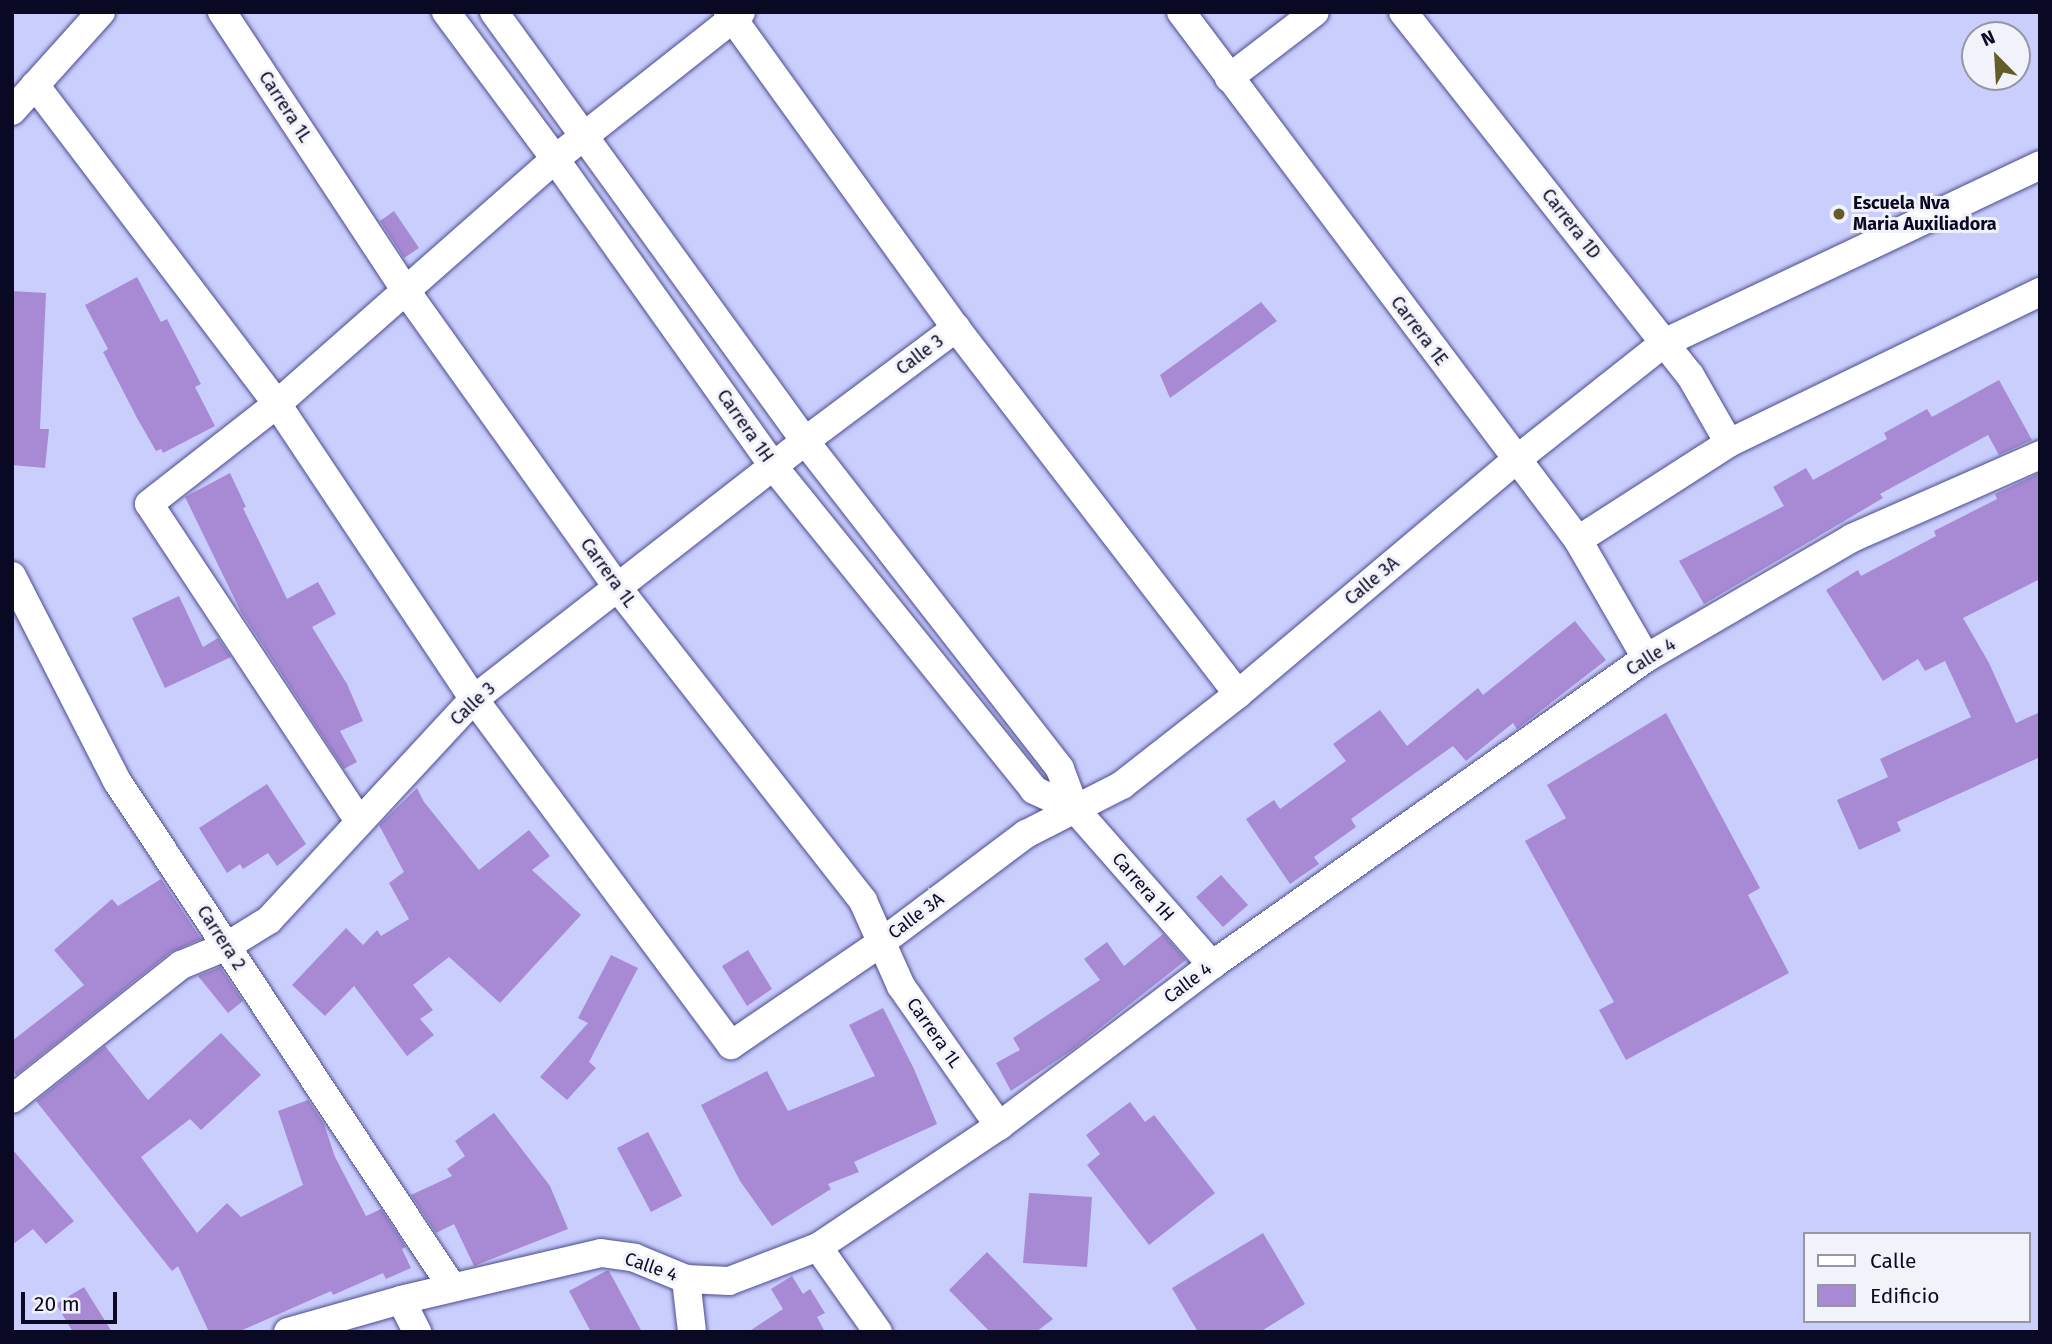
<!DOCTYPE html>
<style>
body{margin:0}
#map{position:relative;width:2052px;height:1344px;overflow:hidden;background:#cacefd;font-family:"Fira Sans",sans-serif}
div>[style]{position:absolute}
.building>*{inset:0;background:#a78ad3}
.roads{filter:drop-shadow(0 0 2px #4d4c91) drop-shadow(0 0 2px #4d4c91)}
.minor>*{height:28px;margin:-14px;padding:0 14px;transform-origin:14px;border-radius:14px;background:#fff}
.dots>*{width:19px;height:19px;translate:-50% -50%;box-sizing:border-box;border:4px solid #f1f2fa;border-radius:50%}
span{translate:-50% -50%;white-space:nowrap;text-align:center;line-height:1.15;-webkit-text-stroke:6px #f1f2fa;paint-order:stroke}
.street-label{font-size:18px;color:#0a0924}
.poi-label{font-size:18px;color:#0a0924;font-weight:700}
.left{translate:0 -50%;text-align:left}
.frame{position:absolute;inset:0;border:14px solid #0a0924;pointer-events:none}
.legend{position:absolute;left:1803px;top:1232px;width:228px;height:91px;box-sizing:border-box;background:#f1f2fa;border:2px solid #9595a4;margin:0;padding:9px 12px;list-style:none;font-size:21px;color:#0a0924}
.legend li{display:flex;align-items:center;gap:14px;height:35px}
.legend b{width:35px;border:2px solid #9595a4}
.north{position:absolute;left:1961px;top:21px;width:70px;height:70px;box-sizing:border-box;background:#f1f2fa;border:2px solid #9595a4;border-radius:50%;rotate:336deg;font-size:19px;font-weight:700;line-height:28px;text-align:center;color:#0a0924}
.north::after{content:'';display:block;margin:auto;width:24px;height:32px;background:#645d2a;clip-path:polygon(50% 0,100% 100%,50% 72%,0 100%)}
.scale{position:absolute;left:21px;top:1292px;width:96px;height:32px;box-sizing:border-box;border:4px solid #0a0924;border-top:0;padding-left:9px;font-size:21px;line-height:24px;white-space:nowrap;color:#0a0924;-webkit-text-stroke:5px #f1f2fa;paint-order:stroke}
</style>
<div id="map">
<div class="building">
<i style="clip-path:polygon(394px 211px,419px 248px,404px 258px,380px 221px)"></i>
<i style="clip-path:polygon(137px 277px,161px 322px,167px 319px,201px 384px,195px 387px,215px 426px,163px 453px,161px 449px,156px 451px,137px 418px,103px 352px,108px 349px,85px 305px)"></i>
<i style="clip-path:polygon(12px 291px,46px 293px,40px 429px,49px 429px,45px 468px,12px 465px)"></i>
<i style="clip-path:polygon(1261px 302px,1277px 321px,1170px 398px,1160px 375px)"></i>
<i style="clip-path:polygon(1999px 380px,2032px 440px,1999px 455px,1988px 435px,1880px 494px,1883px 498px,1704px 604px,1679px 561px,1784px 506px,1773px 487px,1806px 468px,1813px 480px,1887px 439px,1884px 433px,1927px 409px,1932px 417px)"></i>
<i style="clip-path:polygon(230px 473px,246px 507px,243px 508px,287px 599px,318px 582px,336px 614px,312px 627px,347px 684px,363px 721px,340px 731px,357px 762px,344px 769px,241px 612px,185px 497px)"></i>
<i style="clip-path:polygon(2040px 473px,2040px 579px,1963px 618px,1989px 663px,2016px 723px,2040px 712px,2040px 757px,1897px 822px,1901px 831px,1859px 850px,1837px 800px,1888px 777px,1880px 759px,1971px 717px,1945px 661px,1925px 671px,1918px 659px,1883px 681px,1826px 590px,1858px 570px,1861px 576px,1936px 536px,1934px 531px,1997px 499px,1995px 494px)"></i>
<i style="clip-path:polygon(179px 596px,203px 647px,218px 638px,231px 657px,165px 688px,132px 618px)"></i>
<i style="clip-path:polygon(1575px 621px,1606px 660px,1521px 726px,1517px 729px,1513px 723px,1466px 761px,1453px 746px,1351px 819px,1356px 827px,1314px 857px,1319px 864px,1290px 884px,1246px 819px,1274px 800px,1280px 809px,1346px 761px,1333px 744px,1380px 710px,1407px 746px,1478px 688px,1483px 695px)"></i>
<i style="clip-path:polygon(1666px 713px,1760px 888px,1748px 895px,1789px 973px,1626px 1060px,1599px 1010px,1614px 1002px,1525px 841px,1566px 818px,1547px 785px)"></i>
<i style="clip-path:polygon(267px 784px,306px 844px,277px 866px,268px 853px,243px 869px,240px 864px,227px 873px,199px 828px)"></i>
<i style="clip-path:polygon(417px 788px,424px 802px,479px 870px,529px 830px,550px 856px,532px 870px,581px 915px,500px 1003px,449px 957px,413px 985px,433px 1010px,420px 1019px,434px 1035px,407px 1056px,354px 986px,325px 1016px,292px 985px,346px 928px,363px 945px,377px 930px,381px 936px,409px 919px,389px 883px,404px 872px,379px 825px)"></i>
<i style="clip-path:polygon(1221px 875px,1248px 905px,1223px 927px,1196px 897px)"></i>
<i style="clip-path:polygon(161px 879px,201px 939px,171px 952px,16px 1075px,12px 1070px,12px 1041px,84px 985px,54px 950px,112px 899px,118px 906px)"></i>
<i style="clip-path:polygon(1163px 934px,1186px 960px,1072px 1050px,1011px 1091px,996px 1063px,1020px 1050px,1013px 1038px,1100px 980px,1084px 959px,1107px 942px,1124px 966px)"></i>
<i style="clip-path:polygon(748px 950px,772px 989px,747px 1006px,722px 966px)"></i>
<i style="clip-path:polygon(611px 955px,638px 968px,589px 1062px,596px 1068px,567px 1100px,540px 1077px,588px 1023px,578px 1018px)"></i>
<i style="clip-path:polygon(220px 967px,243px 1001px,228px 1013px,198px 976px)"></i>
<i style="clip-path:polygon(883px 1008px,914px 1069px,937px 1124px,854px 1162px,859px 1172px,828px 1184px,831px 1189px,772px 1226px,740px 1181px,701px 1105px,767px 1071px,788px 1111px,875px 1076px,849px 1025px)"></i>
<i style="clip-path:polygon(221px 1033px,261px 1075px,201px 1130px,190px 1119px,141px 1157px,197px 1233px,227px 1203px,241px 1217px,303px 1185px,278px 1111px,308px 1100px,324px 1124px,335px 1157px,366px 1216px,381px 1209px,406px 1247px,402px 1249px,411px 1268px,386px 1279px,383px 1273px,333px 1295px,331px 1291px,238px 1332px,209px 1332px,178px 1266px,172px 1271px,36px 1101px,105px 1046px,148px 1100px)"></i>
<i style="clip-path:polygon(1130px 1102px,1145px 1122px,1154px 1115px,1215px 1193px,1149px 1245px,1087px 1165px,1100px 1154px,1086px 1135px)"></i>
<i style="clip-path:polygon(494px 1113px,550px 1186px,568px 1229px,474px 1266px,454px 1224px,436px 1233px,411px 1195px,452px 1176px,447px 1169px,465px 1156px,455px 1141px)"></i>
<i style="clip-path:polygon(648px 1132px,682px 1196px,651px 1212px,617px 1148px)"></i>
<i style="clip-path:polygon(12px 1149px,74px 1221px,46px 1244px,33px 1229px,12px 1245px)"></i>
<i style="clip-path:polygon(1029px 1193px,1092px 1197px,1087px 1267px,1023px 1263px)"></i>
<i style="clip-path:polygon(1263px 1233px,1305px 1304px,1260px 1332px,1198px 1332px,1172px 1288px)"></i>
<i style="clip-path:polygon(987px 1252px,1040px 1306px,1053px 1319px,1036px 1332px,990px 1332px,949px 1290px)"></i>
<i style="clip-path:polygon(606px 1271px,609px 1271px,642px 1332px,591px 1332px,569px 1291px)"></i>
<i style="clip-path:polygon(792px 1276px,803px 1294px,810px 1289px,825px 1313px,817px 1317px,825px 1332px,748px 1332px,783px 1309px,771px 1289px)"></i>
<i style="clip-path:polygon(84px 1287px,112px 1332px,73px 1332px,56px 1304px)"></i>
</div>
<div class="roads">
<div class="minor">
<i style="left:222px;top:12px;width:334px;rotate:56.6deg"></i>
<i style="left:406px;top:291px;width:364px;rotate:54.5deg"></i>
<i style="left:617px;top:587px;width:399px;rotate:51.9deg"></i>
<i style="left:863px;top:901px;width:93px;rotate:65.9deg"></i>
<i style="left:901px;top:986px;width:171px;rotate:55deg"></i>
<i style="left:446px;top:12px;width:183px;rotate:53.4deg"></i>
<i style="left:555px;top:159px;width:377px;rotate:54.6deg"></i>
<i style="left:773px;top:466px;width:416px;rotate:51.1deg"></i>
<i style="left:1034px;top:790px;width:45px;rotate:24.9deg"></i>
<i style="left:494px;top:12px;width:530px;rotate:54.06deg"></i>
<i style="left:805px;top:441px;width:415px;rotate:52.1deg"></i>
<i style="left:1060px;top:769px;width:43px;rotate:69.4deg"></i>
<i style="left:1075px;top:809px;width:208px;rotate:48.7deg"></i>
<i style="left:728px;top:12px;width:390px;rotate:54.2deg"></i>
<i style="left:956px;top:328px;width:462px;rotate:52.4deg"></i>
<i style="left:1181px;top:12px;width:661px;rotate:53.06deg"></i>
<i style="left:1578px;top:540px;width:136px;rotate:60deg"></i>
<i style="left:1403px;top:12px;width:463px;rotate:51.7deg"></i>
<i style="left:1690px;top:375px;width:78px;rotate:60.2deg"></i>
<i style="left:1229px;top:78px;width:108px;rotate:-37.5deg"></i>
<i style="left:35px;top:85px;width:400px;rotate:52.8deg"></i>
<i style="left:277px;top:404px;width:355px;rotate:56.3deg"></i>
<i style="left:474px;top:699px;width:431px;rotate:53.4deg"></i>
<i style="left:731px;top:1045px;width:183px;rotate:-34.3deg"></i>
<i style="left:882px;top:942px;width:180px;rotate:-36.9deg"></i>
<i style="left:1026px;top:834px;width:108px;rotate:-27deg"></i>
<i style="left:1122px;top:785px;width:147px;rotate:-38.1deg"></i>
<i style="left:1238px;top:694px;width:363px;rotate:-40.1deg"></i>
<i style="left:1516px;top:460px;width:189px;rotate:-38.3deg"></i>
<i style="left:1664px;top:343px;width:416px;rotate:-25.3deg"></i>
<i style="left:12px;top:111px;width:133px;rotate:-48deg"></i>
<i style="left:1578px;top:540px;width:179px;rotate:-32.7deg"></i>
<i style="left:1729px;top:443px;width:346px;rotate:-25.9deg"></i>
<i style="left:12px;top:576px;width:230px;rotate:62.9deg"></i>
<i style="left:117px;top:781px;width:607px;rotate:56.49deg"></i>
<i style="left:359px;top:821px;width:380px;rotate:-123.5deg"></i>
<i style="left:149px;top:504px;width:162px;rotate:-38deg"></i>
<i style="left:277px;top:404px;width:371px;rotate:-41.4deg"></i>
<i style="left:555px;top:159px;width:237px;rotate:-38.3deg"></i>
<i style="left:12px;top:1099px;width:216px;rotate:-38.4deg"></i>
<i style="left:181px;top:965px;width:50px;rotate:-22.4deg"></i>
<i style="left:227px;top:946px;width:49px;rotate:-31.8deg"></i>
<i style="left:269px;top:920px;width:301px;rotate:-47.2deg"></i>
<i style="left:474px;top:699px;width:420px;rotate:-37.9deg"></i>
<i style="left:805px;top:441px;width:189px;rotate:-36.8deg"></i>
<i style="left:818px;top:1247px;width:104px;rotate:54.8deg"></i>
<i style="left:686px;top:1279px;width:53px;rotate:83.5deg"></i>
<i style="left:401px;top:1300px;width:36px;rotate:63deg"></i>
<i style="left:288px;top:1332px;width:117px;rotate:-15.8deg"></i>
<i style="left:401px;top:1300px;width:205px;rotate:-13.2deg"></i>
<i style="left:601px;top:1253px;width:34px;rotate:8deg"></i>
<i style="left:635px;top:1258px;width:55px;rotate:22.4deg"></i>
<i style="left:686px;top:1279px;width:43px;rotate:2.7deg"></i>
<i style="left:729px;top:1281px;width:95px;rotate:-20.9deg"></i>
<i style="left:818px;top:1247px;width:218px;rotate:-33.8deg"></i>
<i style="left:999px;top:1126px;width:267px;rotate:-37.1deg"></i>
<i style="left:1212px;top:965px;width:532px;rotate:-35.27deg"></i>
<i style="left:1646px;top:658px;width:238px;rotate:-30.2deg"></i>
<i style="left:1852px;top:538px;width:206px;rotate:-23.8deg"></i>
</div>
</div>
<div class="dots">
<i style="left:1839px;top:214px;background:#645d2a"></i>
</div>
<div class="street-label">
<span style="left:285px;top:107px;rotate:57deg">Carrera 1L</span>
<span style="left:1571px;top:224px;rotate:52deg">Carrera 1D</span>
<span style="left:1419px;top:331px;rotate:53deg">Carrera 1E</span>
<span style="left:920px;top:355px;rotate:-37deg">Calle 3</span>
<span style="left:745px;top:426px;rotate:55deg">Carrera 1H</span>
<span style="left:608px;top:573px;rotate:54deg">Carrera 1L</span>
<span style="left:1372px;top:581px;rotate:-40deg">Calle 3A</span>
<span style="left:1651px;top:657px;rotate:-32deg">Calle 4</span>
<span style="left:473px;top:704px;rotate:-43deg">Calle 3</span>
<span style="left:1143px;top:887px;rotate:49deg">Carrera 1H</span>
<span style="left:916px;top:916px;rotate:-37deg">Calle 3A</span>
<span style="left:221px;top:938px;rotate:57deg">Carrera 2</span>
<span style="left:1188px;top:983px;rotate:-37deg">Calle 4</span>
<span style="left:934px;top:1033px;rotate:55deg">Carrera 1L</span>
<span style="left:651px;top:1267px;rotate:19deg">Calle 4</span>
</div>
<div class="poi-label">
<span class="left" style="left:1853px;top:214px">Escuela Nva<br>Maria Auxiliadora</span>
</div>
<div class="frame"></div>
<ul class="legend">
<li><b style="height:9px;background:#fff"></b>Calle</li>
<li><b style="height:19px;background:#a78ad3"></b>Edificio</li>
</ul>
<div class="north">N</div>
<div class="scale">20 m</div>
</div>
